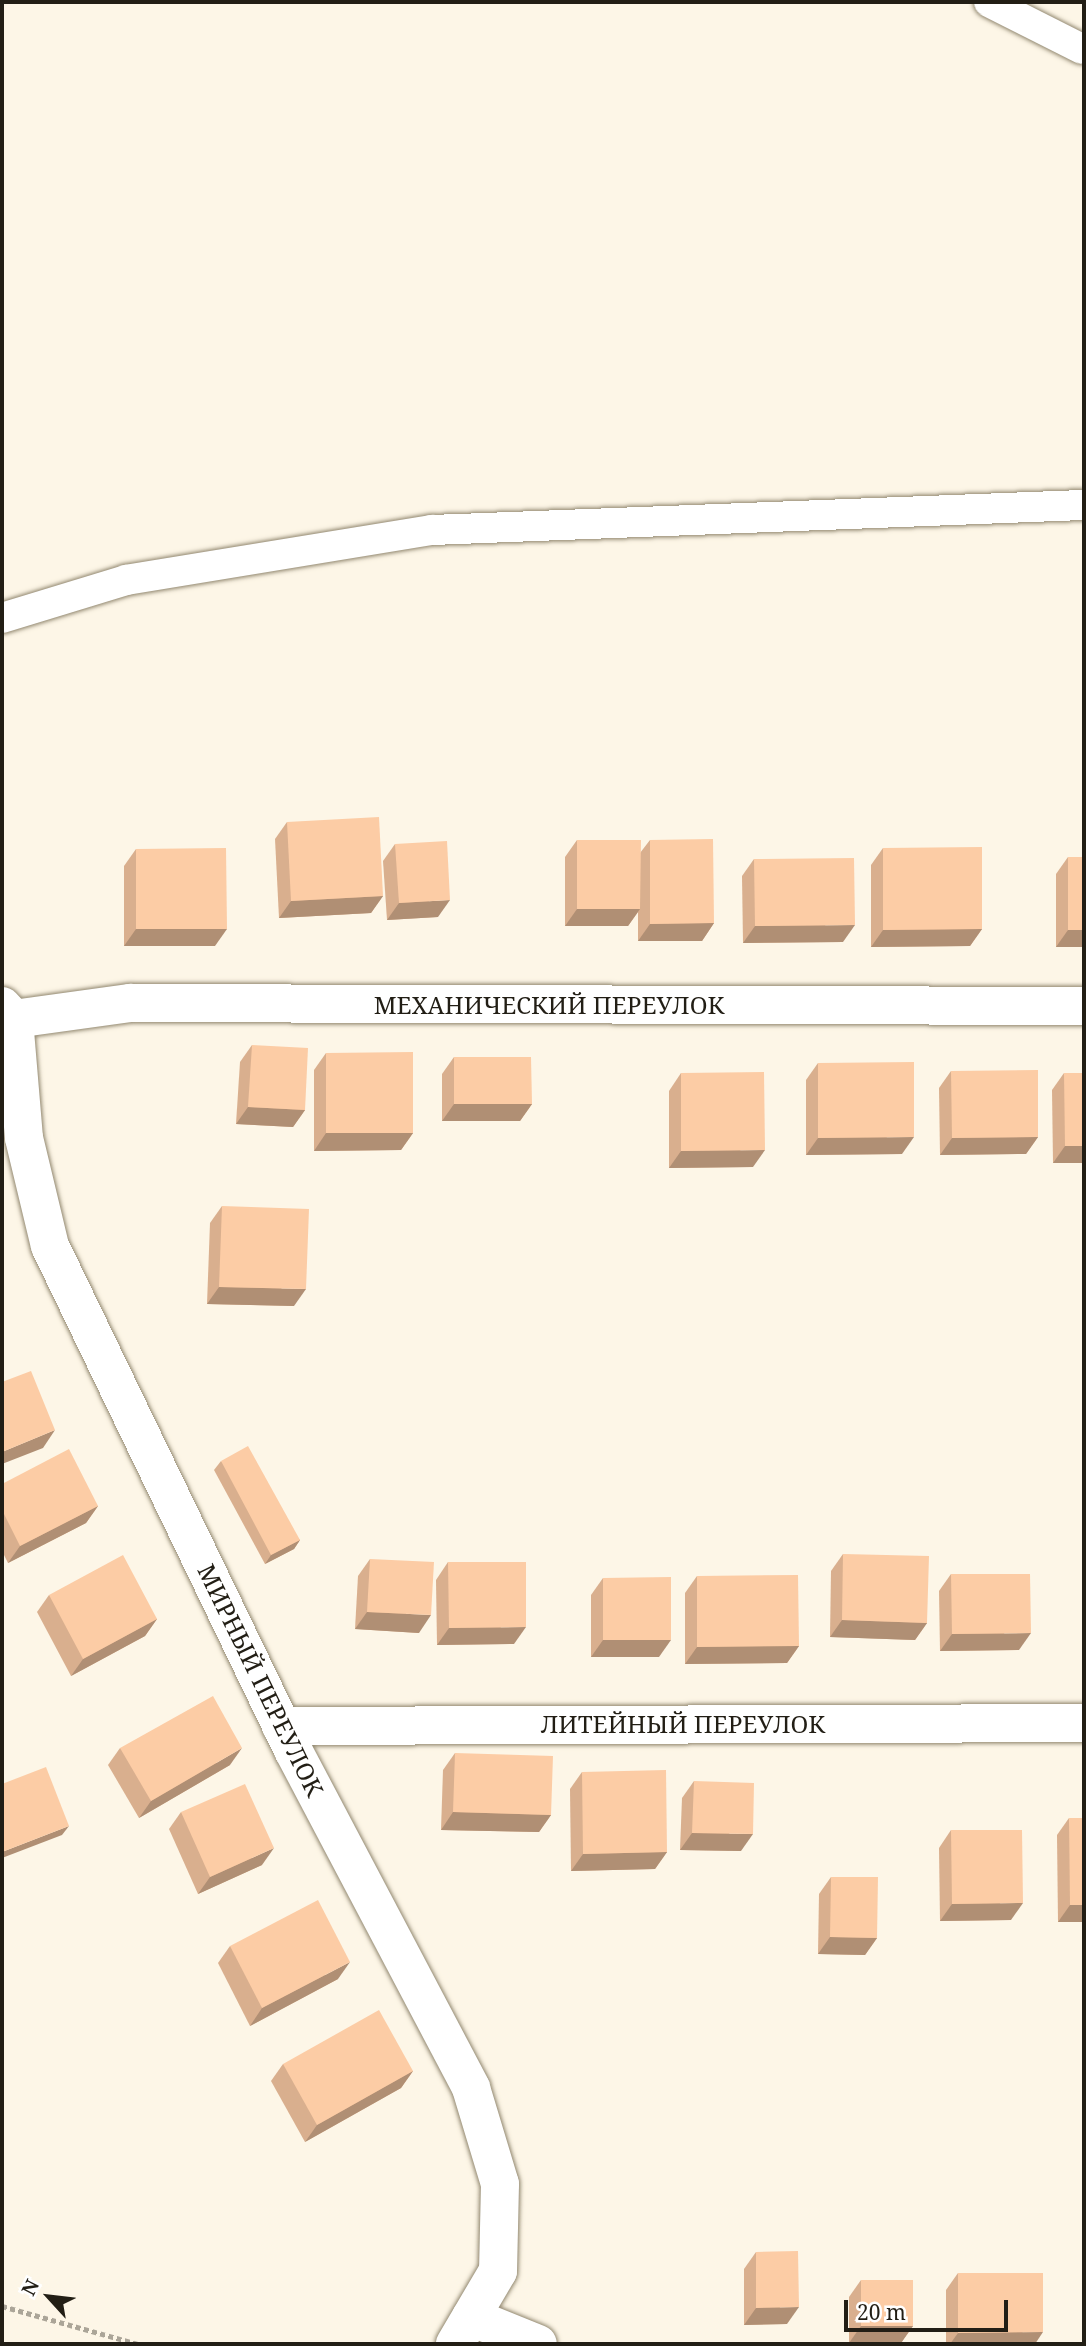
<!DOCTYPE html>
<meta charset="utf-8">
<style>
body{margin:0}
#map{position:relative;width:1086px;height:2346px;overflow:hidden;background:#fdf6e7;font-family:"Noto Serif",serif}
div>[style]{position:absolute}
.path>*{height:4.5px;margin-top:-2.25px;transform-origin:0;background:repeating-linear-gradient(90deg,#aba598 0 5px,transparent 0 8.5px)}
.roads{filter:drop-shadow(0 0 2px #928870) drop-shadow(0 0 2px #928870)}
.lane>*{height:30px;margin:-15px;padding:0 15px;transform-origin:15px;border-radius:15px;background:#fff}
.street>*{height:38px;margin:-19px;padding:0 19px;transform-origin:19px;border-radius:19px;background:#fff}
.wall>*{inset:0;background:#d9af8e}
.shaded-wall>*{inset:0;background:#b08f74}
.building>*{inset:0;background:#fccca5}
span{translate:-50% -50%;white-space:nowrap;text-align:center;line-height:1.15;-webkit-text-stroke:6px #fff;paint-order:stroke}
.street-label{font-size:24px;color:#221e15}
.frame{position:absolute;inset:0;border:4px solid #221e15;pointer-events:none}
.north{position:absolute;left:14px;top:2262px;width:70px;height:70px;-webkit-text-stroke:5px #fff;paint-order:stroke;rotate:297deg;font-size:19px;font-weight:700;line-height:28px;text-align:center;color:#221e15}
.north::after{content:'';display:block;margin:auto;width:24px;height:32px;background:#221e15;clip-path:polygon(50% 0,100% 100%,50% 72%,0 100%)}
.scale{position:absolute;left:844px;top:2300px;width:164px;height:32px;box-sizing:border-box;border:4px solid #221e15;border-top:0;padding-left:9px;font-size:21px;line-height:24px;white-space:nowrap;color:#221e15;-webkit-text-stroke:5px #fff;paint-order:stroke}
</style>
<div id="map">
<div class="path">
<i style="left:2px;top:2306px;width:141px;rotate:15.6deg"></i>
</div>
<div class="roads">
<div class="lane">
<i style="left:989px;top:2px;width:104px;rotate:26.8deg"></i>
<i style="left:2px;top:618px;width:130px;rotate:-17deg"></i>
<i style="left:126px;top:580px;width:310px;rotate:-9.3deg"></i>
<i style="left:432px;top:530px;width:652px;rotate:-2.2deg"></i>
</div>
<div class="street">
<i style="left:2px;top:1006px;width:18px;rotate:47deg"></i>
<i style="left:14px;top:1019px;width:119px;rotate:85.2deg"></i>
<i style="left:24px;top:1138px;width:111px;rotate:76.5deg"></i>
<i style="left:50px;top:1246px;width:560px;rotate:64.26deg"></i>
<i style="left:293px;top:1750px;width:382px;rotate:62.2deg"></i>
<i style="left:471px;top:2088px;width:100px;rotate:73.2deg"></i>
<i style="left:500px;top:2184px;width:87px;rotate:91.3deg"></i>
<i style="left:498px;top:2271px;width:85px;rotate:120.5deg"></i>
<i style="left:14px;top:1019px;width:117px;rotate:-7.9deg"></i>
<i style="left:130px;top:1003px;width:954px;rotate:0.18deg"></i>
<i style="left:281px;top:1726px;width:803px;rotate:-0.21deg"></i>
<i style="left:471px;top:2317px;width:72px;rotate:21.9deg"></i>
</div>
</div>
<div class="wall">
<i style="clip-path:polygon(287px 822px,383px 896px,371px 913px,279px 918px,275px 839px)"></i>
<i style="clip-path:polygon(577px 840px,640px 853px,650px 840px,714px 923px,702px 941px,638px 941px,638px 912px,628px 926px,565px 926px,565px 857px)"></i>
<i style="clip-path:polygon(395px 844px,438px 917px,387px 920px,383px 861px)"></i>
<i style="clip-path:polygon(883px 848px,982px 929px,970px 946px,871px 947px,871px 865px)"></i>
<i style="clip-path:polygon(136px 849px,215px 946px,124px 946px,124px 866px)"></i>
<i style="clip-path:polygon(1068px 857px,1084px 947px,1056px 947px,1056px 874px)"></i>
<i style="clip-path:polygon(754px 859px,843px 942px,743px 943px,742px 876px)"></i>
<i style="clip-path:polygon(252px 1045px,305px 1110px,293px 1127px,236px 1124px,240px 1062px)"></i>
<i style="clip-path:polygon(326px 1053px,413px 1133px,401px 1150px,314px 1151px,314px 1070px)"></i>
<i style="clip-path:polygon(454px 1057px,532px 1104px,520px 1121px,442px 1121px,442px 1074px)"></i>
<i style="clip-path:polygon(818px 1063px,902px 1154px,806px 1155px,806px 1080px)"></i>
<i style="clip-path:polygon(951px 1071px,1038px 1137px,1026px 1154px,940px 1155px,939px 1088px)"></i>
<i style="clip-path:polygon(681px 1073px,753px 1167px,669px 1168px,669px 1091px)"></i>
<i style="clip-path:polygon(1064px 1073px,1084px 1073px,1084px 1163px,1053px 1163px,1052px 1090px)"></i>
<i style="clip-path:polygon(222px 1206px,294px 1306px,207px 1304px,210px 1223px)"></i>
<i style="clip-path:polygon(221px 1461px,300px 1540px,294px 1549px,265px 1564px,214px 1470px)"></i>
<i style="clip-path:polygon(2px 1484px,98px 1506px,86px 1523px,8px 1563px,2px 1551px)"></i>
<i style="clip-path:polygon(843px 1554px,927px 1623px,915px 1640px,830px 1637px,831px 1571px)"></i>
<i style="clip-path:polygon(370px 1559px,419px 1633px,355px 1629px,358px 1576px)"></i>
<i style="clip-path:polygon(448px 1562px,514px 1644px,437px 1645px,436px 1580px)"></i>
<i style="clip-path:polygon(951px 1574px,1019px 1650px,940px 1651px,939px 1591px)"></i>
<i style="clip-path:polygon(697px 1576px,799px 1646px,787px 1663px,685px 1664px,685px 1593px)"></i>
<i style="clip-path:polygon(603px 1578px,659px 1657px,591px 1657px,591px 1595px)"></i>
<i style="clip-path:polygon(49px 1595px,157px 1619px,145px 1636px,71px 1676px,37px 1612px)"></i>
<i style="clip-path:polygon(120px 1748px,230px 1765px,139px 1818px,108px 1765px)"></i>
<i style="clip-path:polygon(455px 1753px,551px 1815px,539px 1832px,441px 1830px,443px 1770px)"></i>
<i style="clip-path:polygon(582px 1772px,667px 1852px,655px 1869px,571px 1871px,570px 1789px)"></i>
<i style="clip-path:polygon(694px 1781px,741px 1851px,680px 1850px,682px 1798px)"></i>
<i style="clip-path:polygon(181px 1812px,262px 1865px,198px 1894px,169px 1829px)"></i>
<i style="clip-path:polygon(1069px 1818px,1084px 1922px,1058px 1922px,1057px 1835px)"></i>
<i style="clip-path:polygon(951px 1830px,1011px 1920px,940px 1921px,939px 1848px)"></i>
<i style="clip-path:polygon(831px 1877px,877px 1938px,865px 1955px,818px 1954px,819px 1894px)"></i>
<i style="clip-path:polygon(230px 1946px,338px 1979px,250px 2026px,218px 1963px)"></i>
<i style="clip-path:polygon(283px 2064px,413px 2071px,401px 2088px,305px 2142px,271px 2081px)"></i>
<i style="clip-path:polygon(756px 2252px,787px 2324px,744px 2325px,744px 2269px)"></i>
<i style="clip-path:polygon(958px 2273px,1035px 2344px,946px 2344px,946px 2290px)"></i>
<i style="clip-path:polygon(861px 2280px,913px 2326px,901px 2343px,849px 2343px,849px 2297px)"></i>
</div>
<div class="shaded-wall">
<i style="clip-path:polygon(383px 896px,371px 913px,279px 918px,291px 901px)"></i>
<i style="clip-path:polygon(450px 900px,438px 917px,387px 920px,399px 903px)"></i>
<i style="clip-path:polygon(577px 909px,640px 909px,628px 926px,565px 926px)"></i>
<i style="clip-path:polygon(714px 923px,702px 941px,638px 941px,650px 924px)"></i>
<i style="clip-path:polygon(855px 925px,843px 942px,743px 943px,755px 926px)"></i>
<i style="clip-path:polygon(136px 929px,227px 929px,215px 946px,124px 946px)"></i>
<i style="clip-path:polygon(982px 929px,970px 946px,871px 947px,883px 930px)"></i>
<i style="clip-path:polygon(1068px 930px,1084px 930px,1084px 947px,1056px 947px)"></i>
<i style="clip-path:polygon(454px 1104px,532px 1104px,520px 1121px,442px 1121px)"></i>
<i style="clip-path:polygon(248px 1107px,305px 1110px,293px 1127px,236px 1124px)"></i>
<i style="clip-path:polygon(326px 1133px,413px 1133px,401px 1150px,314px 1151px)"></i>
<i style="clip-path:polygon(914px 1137px,902px 1154px,806px 1155px,818px 1138px)"></i>
<i style="clip-path:polygon(1038px 1137px,1026px 1154px,940px 1155px,952px 1138px)"></i>
<i style="clip-path:polygon(1065px 1146px,1084px 1146px,1084px 1163px,1053px 1163px)"></i>
<i style="clip-path:polygon(765px 1150px,753px 1167px,669px 1168px,681px 1151px)"></i>
<i style="clip-path:polygon(219px 1287px,306px 1289px,294px 1306px,207px 1304px)"></i>
<i style="clip-path:polygon(55px 1430px,43px 1448px,2px 1464px,2px 1452px)"></i>
<i style="clip-path:polygon(98px 1506px,86px 1523px,8px 1563px,20px 1546px)"></i>
<i style="clip-path:polygon(300px 1540px,294px 1549px,265px 1564px,271px 1555px)"></i>
<i style="clip-path:polygon(367px 1612px,431px 1615px,419px 1633px,355px 1629px)"></i>
<i style="clip-path:polygon(157px 1619px,145px 1636px,71px 1676px,83px 1659px)"></i>
<i style="clip-path:polygon(842px 1620px,927px 1623px,915px 1640px,830px 1637px)"></i>
<i style="clip-path:polygon(526px 1627px,514px 1644px,437px 1645px,449px 1628px)"></i>
<i style="clip-path:polygon(1031px 1633px,1019px 1650px,940px 1651px,952px 1634px)"></i>
<i style="clip-path:polygon(603px 1640px,671px 1640px,659px 1657px,591px 1657px)"></i>
<i style="clip-path:polygon(799px 1646px,787px 1663px,685px 1664px,697px 1647px)"></i>
<i style="clip-path:polygon(242px 1748px,230px 1765px,139px 1818px,151px 1801px)"></i>
<i style="clip-path:polygon(453px 1812px,551px 1815px,539px 1832px,441px 1830px)"></i>
<i style="clip-path:polygon(69px 1826px,62px 1835px,2px 1858px,2px 1852px)"></i>
<i style="clip-path:polygon(692px 1833px,753px 1834px,741px 1851px,680px 1850px)"></i>
<i style="clip-path:polygon(274px 1848px,262px 1865px,198px 1894px,210px 1877px)"></i>
<i style="clip-path:polygon(667px 1852px,655px 1869px,571px 1871px,583px 1854px)"></i>
<i style="clip-path:polygon(1023px 1903px,1011px 1920px,940px 1921px,952px 1904px)"></i>
<i style="clip-path:polygon(1070px 1905px,1084px 1905px,1084px 1922px,1058px 1922px)"></i>
<i style="clip-path:polygon(830px 1937px,877px 1938px,865px 1955px,818px 1954px)"></i>
<i style="clip-path:polygon(350px 1962px,338px 1979px,250px 2026px,262px 2008px)"></i>
<i style="clip-path:polygon(413px 2071px,401px 2088px,305px 2142px,317px 2125px)"></i>
<i style="clip-path:polygon(799px 2307px,787px 2324px,744px 2325px,756px 2308px)"></i>
<i style="clip-path:polygon(861px 2326px,913px 2326px,901px 2343px,849px 2343px)"></i>
<i style="clip-path:polygon(1043px 2332px,1035px 2344px,950px 2344px,958px 2333px)"></i>
</div>
<div class="building">
<i style="clip-path:polygon(379px 817px,383px 896px,291px 901px,287px 822px)"></i>
<i style="clip-path:polygon(713px 839px,714px 923px,650px 924px,650px 840px)"></i>
<i style="clip-path:polygon(577px 840px,641px 840px,640px 909px,577px 909px)"></i>
<i style="clip-path:polygon(447px 841px,450px 900px,399px 903px,395px 844px)"></i>
<i style="clip-path:polygon(982px 847px,982px 929px,883px 930px,883px 848px)"></i>
<i style="clip-path:polygon(226px 848px,227px 929px,136px 929px,136px 849px)"></i>
<i style="clip-path:polygon(1068px 857px,1084px 857px,1084px 930px,1068px 930px)"></i>
<i style="clip-path:polygon(854px 858px,855px 925px,755px 926px,754px 859px)"></i>
<i style="clip-path:polygon(252px 1045px,308px 1048px,305px 1110px,248px 1107px)"></i>
<i style="clip-path:polygon(413px 1052px,413px 1133px,326px 1133px,326px 1053px)"></i>
<i style="clip-path:polygon(454px 1057px,531px 1057px,532px 1104px,454px 1104px)"></i>
<i style="clip-path:polygon(914px 1062px,914px 1137px,818px 1138px,818px 1063px)"></i>
<i style="clip-path:polygon(1038px 1070px,1038px 1137px,952px 1138px,951px 1071px)"></i>
<i style="clip-path:polygon(764px 1072px,765px 1150px,681px 1151px,681px 1073px)"></i>
<i style="clip-path:polygon(1064px 1073px,1084px 1073px,1084px 1146px,1065px 1146px)"></i>
<i style="clip-path:polygon(222px 1206px,309px 1209px,306px 1289px,219px 1287px)"></i>
<i style="clip-path:polygon(31px 1371px,55px 1430px,2px 1452px,2px 1382px)"></i>
<i style="clip-path:polygon(248px 1446px,300px 1540px,271px 1555px,221px 1461px)"></i>
<i style="clip-path:polygon(69px 1449px,98px 1506px,20px 1546px,2px 1510px,2px 1484px)"></i>
<i style="clip-path:polygon(843px 1554px,929px 1556px,927px 1623px,842px 1620px)"></i>
<i style="clip-path:polygon(123px 1555px,157px 1619px,83px 1659px,49px 1595px)"></i>
<i style="clip-path:polygon(370px 1559px,434px 1562px,431px 1615px,367px 1612px)"></i>
<i style="clip-path:polygon(448px 1562px,526px 1562px,526px 1627px,449px 1628px)"></i>
<i style="clip-path:polygon(951px 1574px,1030px 1574px,1031px 1633px,952px 1634px)"></i>
<i style="clip-path:polygon(798px 1575px,799px 1646px,697px 1647px,697px 1576px)"></i>
<i style="clip-path:polygon(671px 1577px,671px 1640px,603px 1640px,603px 1578px)"></i>
<i style="clip-path:polygon(213px 1696px,242px 1748px,151px 1801px,120px 1748px)"></i>
<i style="clip-path:polygon(455px 1753px,553px 1756px,551px 1815px,453px 1812px)"></i>
<i style="clip-path:polygon(46px 1767px,69px 1826px,2px 1852px,2px 1784px)"></i>
<i style="clip-path:polygon(666px 1770px,667px 1852px,583px 1854px,582px 1772px)"></i>
<i style="clip-path:polygon(694px 1781px,754px 1783px,753px 1834px,692px 1833px)"></i>
<i style="clip-path:polygon(245px 1784px,274px 1848px,210px 1877px,181px 1812px)"></i>
<i style="clip-path:polygon(1069px 1818px,1084px 1818px,1084px 1905px,1070px 1905px)"></i>
<i style="clip-path:polygon(951px 1830px,1022px 1830px,1023px 1903px,952px 1904px)"></i>
<i style="clip-path:polygon(831px 1877px,878px 1877px,877px 1938px,830px 1937px)"></i>
<i style="clip-path:polygon(318px 1900px,350px 1962px,262px 2008px,230px 1946px)"></i>
<i style="clip-path:polygon(379px 2010px,413px 2071px,317px 2125px,283px 2064px)"></i>
<i style="clip-path:polygon(798px 2251px,799px 2307px,756px 2308px,756px 2252px)"></i>
<i style="clip-path:polygon(958px 2273px,1043px 2273px,1043px 2332px,958px 2333px)"></i>
<i style="clip-path:polygon(861px 2280px,913px 2280px,913px 2326px,861px 2326px)"></i>
</div>
<div class="street-label">
<span style="left:549px;top:1005px">МЕХАНИЧЕСКИЙ ПЕРЕУЛОК</span>
<span style="left:261px;top:1680px;rotate:64deg">МИРНЫЙ ПЕРЕУЛОК</span>
<span style="left:683px;top:1724px">ЛИТЕЙНЫЙ ПЕРЕУЛОК</span>
</div>
<div class="frame"></div>
<div class="north">N</div>
<div class="scale">20 m</div>
</div>
